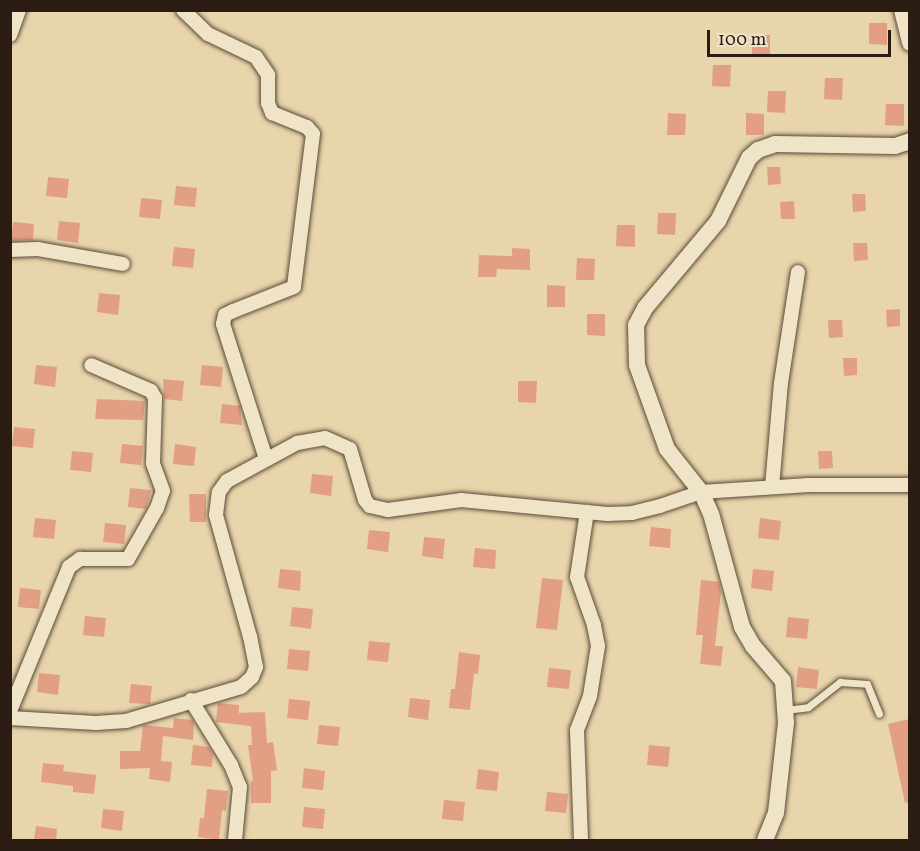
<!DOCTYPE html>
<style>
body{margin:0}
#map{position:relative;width:920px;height:851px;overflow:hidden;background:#e8d5ab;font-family:Vollkorn,serif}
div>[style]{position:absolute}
.building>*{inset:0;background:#e29f84}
.roads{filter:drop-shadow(0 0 2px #5a4a39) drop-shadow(0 0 2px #5a4a39)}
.service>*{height:7px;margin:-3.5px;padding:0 3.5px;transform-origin:3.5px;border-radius:3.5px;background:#f0e4c8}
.minor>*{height:14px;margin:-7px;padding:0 7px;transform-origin:7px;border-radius:7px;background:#f0e4c8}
.tertiary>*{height:16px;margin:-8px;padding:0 8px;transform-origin:8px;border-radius:8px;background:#f0e4c8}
span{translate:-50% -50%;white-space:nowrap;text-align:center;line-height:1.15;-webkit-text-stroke:4.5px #f0e4c8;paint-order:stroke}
.frame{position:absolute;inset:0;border:12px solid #2b1c13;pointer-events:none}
.scale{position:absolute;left:707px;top:30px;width:184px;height:27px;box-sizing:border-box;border:3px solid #2b1c13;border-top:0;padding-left:8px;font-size:18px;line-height:21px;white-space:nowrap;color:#2b1c13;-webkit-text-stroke:4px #f0e4c8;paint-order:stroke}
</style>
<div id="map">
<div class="building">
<i style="clip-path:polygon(869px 23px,887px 23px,887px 45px,869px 44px)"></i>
<i style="clip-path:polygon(752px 35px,770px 35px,770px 57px,752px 56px)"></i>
<i style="clip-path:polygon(713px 65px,731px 65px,730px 87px,712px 86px)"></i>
<i style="clip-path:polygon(825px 78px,843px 78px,842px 100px,824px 99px)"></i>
<i style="clip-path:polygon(768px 91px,786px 91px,785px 113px,767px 112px)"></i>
<i style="clip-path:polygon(886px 104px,904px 104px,904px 126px,885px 125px)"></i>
<i style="clip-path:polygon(668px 113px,686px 114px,685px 135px,667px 135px)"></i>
<i style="clip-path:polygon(746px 113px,764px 114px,764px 135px,746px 135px)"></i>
<i style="clip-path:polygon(767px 167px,780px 167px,781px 184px,768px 185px)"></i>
<i style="clip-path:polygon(48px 177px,69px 179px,67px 198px,46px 196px)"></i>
<i style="clip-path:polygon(176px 186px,197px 188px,195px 207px,174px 205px)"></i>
<i style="clip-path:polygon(852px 194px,865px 194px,866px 211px,853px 212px)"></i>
<i style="clip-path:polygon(141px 198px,162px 200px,160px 219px,139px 217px)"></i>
<i style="clip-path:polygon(794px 201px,795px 219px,781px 219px,780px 202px)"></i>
<i style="clip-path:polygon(658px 213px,676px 213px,675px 235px,657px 234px)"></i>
<i style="clip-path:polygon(59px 221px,80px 223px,78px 243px,57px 240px)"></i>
<i style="clip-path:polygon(13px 222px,34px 224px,33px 240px,11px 241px)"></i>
<i style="clip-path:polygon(617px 225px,635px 225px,635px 247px,616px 246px)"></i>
<i style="clip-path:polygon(853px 243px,867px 243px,868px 260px,854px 261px)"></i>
<i style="clip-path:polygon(174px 247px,195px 249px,193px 268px,172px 266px)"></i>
<i style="clip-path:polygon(512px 248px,530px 249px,530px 270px,497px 269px,496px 277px,478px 277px,479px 255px,512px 256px)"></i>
<i style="clip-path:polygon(577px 258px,595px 259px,594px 280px,576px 280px)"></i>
<i style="clip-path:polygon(547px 285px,565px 286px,565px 307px,547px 307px)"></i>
<i style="clip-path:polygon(99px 293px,120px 295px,118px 315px,97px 312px)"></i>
<i style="clip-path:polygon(900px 309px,900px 326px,887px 327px,886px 310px)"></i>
<i style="clip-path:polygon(587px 314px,605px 314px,605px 336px,587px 335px)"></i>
<i style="clip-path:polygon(828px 320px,842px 320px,843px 337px,829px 338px)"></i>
<i style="clip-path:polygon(843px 358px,857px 358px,857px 375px,844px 376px)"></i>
<i style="clip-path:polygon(36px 365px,57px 367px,55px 387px,34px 384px)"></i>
<i style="clip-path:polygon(202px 365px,223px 367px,221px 387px,200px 385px)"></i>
<i style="clip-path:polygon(163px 379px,184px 381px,182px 401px,164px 399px)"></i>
<i style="clip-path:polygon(518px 381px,537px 381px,536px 403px,518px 402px)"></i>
<i style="clip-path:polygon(97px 399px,145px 401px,143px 420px,95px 419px)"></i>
<i style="clip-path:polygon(222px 404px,240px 406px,242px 425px,220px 423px)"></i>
<i style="clip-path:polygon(14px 427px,35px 429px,33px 448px,12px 446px)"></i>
<i style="clip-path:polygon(122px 444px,143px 446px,141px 465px,120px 463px)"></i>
<i style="clip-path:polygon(175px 444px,196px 447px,194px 466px,173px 464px)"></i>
<i style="clip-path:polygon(72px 451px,93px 453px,91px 472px,70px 470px)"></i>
<i style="clip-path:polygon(818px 451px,832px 451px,833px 468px,819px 469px)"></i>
<i style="clip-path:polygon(312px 474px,333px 476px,331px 496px,310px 493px)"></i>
<i style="clip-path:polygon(130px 488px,151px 490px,146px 509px,128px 507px)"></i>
<i style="clip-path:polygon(189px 494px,206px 494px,206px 522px,190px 522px)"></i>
<i style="clip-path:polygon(35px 518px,56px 520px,54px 539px,33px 537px)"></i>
<i style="clip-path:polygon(760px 518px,781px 521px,779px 540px,758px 538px)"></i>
<i style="clip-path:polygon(105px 523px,126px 525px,124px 544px,103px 542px)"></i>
<i style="clip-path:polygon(651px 527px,671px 529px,670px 548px,649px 546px)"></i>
<i style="clip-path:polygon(369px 530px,390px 532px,388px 552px,367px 549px)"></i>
<i style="clip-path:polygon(424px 537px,445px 539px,443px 559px,422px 556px)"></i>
<i style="clip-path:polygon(475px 548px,496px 550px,495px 569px,473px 567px)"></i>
<i style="clip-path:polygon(280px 569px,301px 571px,300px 591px,278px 588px)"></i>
<i style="clip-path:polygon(753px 569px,774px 571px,772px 591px,751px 588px)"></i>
<i style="clip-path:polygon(542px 578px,563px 580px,557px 630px,536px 628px)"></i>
<i style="clip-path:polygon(701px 580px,719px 582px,721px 592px,715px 646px,723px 646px,721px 666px,700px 664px,703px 635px,696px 635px)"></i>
<i style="clip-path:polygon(20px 588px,41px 590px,39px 609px,18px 607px)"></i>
<i style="clip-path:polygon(292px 607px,313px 609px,311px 629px,290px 626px)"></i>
<i style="clip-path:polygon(85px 616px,106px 618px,104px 637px,83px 635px)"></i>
<i style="clip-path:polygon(788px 617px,809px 619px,807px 639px,786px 637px)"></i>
<i style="clip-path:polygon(369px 641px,390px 643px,388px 662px,367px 660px)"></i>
<i style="clip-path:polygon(289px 649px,310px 651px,308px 671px,287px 669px)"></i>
<i style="clip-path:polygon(459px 652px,480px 655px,478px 674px,474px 673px,470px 710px,449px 708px,451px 689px,455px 689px)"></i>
<i style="clip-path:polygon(798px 667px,819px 670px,817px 689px,796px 687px)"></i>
<i style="clip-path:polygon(549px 668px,571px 670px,569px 689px,547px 687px)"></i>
<i style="clip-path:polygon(39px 673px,60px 675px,58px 695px,37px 692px)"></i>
<i style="clip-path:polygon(131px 684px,152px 686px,150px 704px,129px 703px)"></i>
<i style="clip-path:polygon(410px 698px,430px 700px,428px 720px,408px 717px)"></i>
<i style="clip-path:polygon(289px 699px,310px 701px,308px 720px,287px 718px)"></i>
<i style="clip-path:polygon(218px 703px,239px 705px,239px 713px,265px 712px,267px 743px,273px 742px,277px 770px,271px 771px,271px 803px,251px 803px,251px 781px,253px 781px,248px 745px,252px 745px,251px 726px,216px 722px)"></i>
<i style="clip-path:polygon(174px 718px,193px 720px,194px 723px,193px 740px,163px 736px,161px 761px,172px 762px,170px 782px,149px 779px,150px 768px,120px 769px,120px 751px,140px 751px,143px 725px,173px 728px)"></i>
<i style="clip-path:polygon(909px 719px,909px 802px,905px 803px,888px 724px)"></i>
<i style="clip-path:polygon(319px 725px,340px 727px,338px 746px,317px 744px)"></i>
<i style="clip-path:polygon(193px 745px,209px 747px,213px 754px,212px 767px,191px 765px)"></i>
<i style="clip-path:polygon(649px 745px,670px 747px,668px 767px,647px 765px)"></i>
<i style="clip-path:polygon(43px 763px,64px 765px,63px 771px,96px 775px,94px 794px,73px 792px,73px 786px,41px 782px)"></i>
<i style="clip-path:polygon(304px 768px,325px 771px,323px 790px,302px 788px)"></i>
<i style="clip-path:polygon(478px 769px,499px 772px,497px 791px,476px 789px)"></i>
<i style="clip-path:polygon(207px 789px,228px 791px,226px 811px,222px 810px,219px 840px,198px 837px,200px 818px,204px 818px)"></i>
<i style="clip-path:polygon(547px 792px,568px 794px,566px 813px,545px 811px)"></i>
<i style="clip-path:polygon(444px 800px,465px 802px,463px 821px,442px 819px)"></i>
<i style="clip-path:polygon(304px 807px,325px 809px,323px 829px,302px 827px)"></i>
<i style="clip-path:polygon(103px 809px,124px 811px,122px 831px,101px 828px)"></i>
<i style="clip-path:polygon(36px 826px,57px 829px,56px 840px,34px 840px)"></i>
</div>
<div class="roads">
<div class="service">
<i style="left:785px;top:710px;width:23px;rotate:-7deg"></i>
<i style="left:808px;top:707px;width:41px;rotate:-38deg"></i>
<i style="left:840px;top:682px;width:27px;rotate:4deg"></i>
<i style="left:867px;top:684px;width:32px;rotate:68deg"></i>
</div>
<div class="minor">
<i style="left:183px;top:10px;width:35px;rotate:44deg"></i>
<i style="left:208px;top:34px;width:53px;rotate:25.6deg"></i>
<i style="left:256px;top:57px;width:22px;rotate:56deg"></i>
<i style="left:268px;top:75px;width:28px;rotate:90deg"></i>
<i style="left:268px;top:103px;width:11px;rotate:68deg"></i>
<i style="left:272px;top:113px;width:38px;rotate:22deg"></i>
<i style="left:307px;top:127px;width:9px;rotate:49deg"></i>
<i style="left:313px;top:134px;width:154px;rotate:97.1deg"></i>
<i style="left:294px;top:287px;width:66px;rotate:158.5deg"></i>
<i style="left:233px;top:311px;width:9px;rotate:153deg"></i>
<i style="left:225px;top:315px;width:9px;rotate:103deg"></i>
<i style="left:223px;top:324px;width:142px;rotate:72.3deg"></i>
<i style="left:10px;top:35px;width:27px;rotate:-70deg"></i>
<i style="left:10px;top:250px;width:28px;rotate:-2deg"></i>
<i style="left:38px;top:249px;width:86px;rotate:10deg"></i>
<i style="left:772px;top:487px;width:104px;rotate:-85.1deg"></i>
<i style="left:781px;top:383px;width:112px;rotate:-81.3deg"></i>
<i style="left:191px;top:700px;width:76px;rotate:58.4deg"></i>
<i style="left:231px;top:765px;width:24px;rotate:68deg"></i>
<i style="left:240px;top:787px;width:53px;rotate:95.4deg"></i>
<i style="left:10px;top:711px;width:156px;rotate:-67.7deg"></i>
<i style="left:69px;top:567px;width:14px;rotate:-36deg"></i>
<i style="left:80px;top:559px;width:48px"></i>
<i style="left:128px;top:559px;width:59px;rotate:-60.4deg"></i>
<i style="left:157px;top:508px;width:18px;rotate:-71deg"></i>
<i style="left:163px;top:491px;width:30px;rotate:-110deg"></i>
<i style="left:153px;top:463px;width:65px;rotate:-88.2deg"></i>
<i style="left:155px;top:398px;width:8px;rotate:-120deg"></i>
<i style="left:151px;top:391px;width:65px;rotate:-156.6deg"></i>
<i style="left:10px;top:718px;width:86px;rotate:3.3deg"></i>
<i style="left:96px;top:723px;width:30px;rotate:-4deg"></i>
<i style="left:126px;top:721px;width:120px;rotate:-16.5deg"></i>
<i style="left:241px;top:687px;width:15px;rotate:-42deg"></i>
<i style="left:252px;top:677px;width:11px;rotate:-68deg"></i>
<i style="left:256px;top:667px;width:31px;rotate:-101deg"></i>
<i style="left:250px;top:637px;width:127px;rotate:-105.6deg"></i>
<i style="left:216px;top:515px;width:23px;rotate:-83deg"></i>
<i style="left:219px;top:492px;width:14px;rotate:-54deg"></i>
<i style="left:227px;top:481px;width:80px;rotate:-28.5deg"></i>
<i style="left:297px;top:443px;width:28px;rotate:-10deg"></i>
<i style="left:325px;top:438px;width:27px;rotate:24deg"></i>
<i style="left:350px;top:449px;width:53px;rotate:73.6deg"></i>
<i style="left:365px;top:500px;width:8px;rotate:50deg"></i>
<i style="left:370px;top:506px;width:18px;rotate:13deg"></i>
<i style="left:388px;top:510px;width:74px;rotate:-7.8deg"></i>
<i style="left:461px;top:500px;width:147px;rotate:5.5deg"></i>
<i style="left:607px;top:514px;width:25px;rotate:-2deg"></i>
<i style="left:632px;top:513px;width:29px;rotate:-14deg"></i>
<i style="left:660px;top:506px;width:43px;rotate:-18.9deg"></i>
<i style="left:701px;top:492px;width:108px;rotate:-3.7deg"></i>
<i style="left:809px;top:485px;width:101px"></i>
<i style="left:581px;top:840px;width:110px;rotate:-92.1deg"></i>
<i style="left:577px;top:730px;width:36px;rotate:-69deg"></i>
<i style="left:590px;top:696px;width:51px;rotate:-80.9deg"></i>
<i style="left:598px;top:646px;width:21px;rotate:-101deg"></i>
<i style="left:594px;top:625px;width:51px;rotate:-109.5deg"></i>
<i style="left:577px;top:577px;width:66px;rotate:-81.3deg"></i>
</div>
<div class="tertiary">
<i style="left:902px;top:10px;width:34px;rotate:76deg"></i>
<i style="left:765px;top:840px;width:29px;rotate:-68deg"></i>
<i style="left:776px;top:813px;width:91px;rotate:-83.7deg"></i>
<i style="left:786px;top:723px;width:42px;rotate:-94.1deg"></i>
<i style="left:783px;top:681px;width:46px;rotate:-130.6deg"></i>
<i style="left:753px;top:646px;width:22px;rotate:-120deg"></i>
<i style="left:742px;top:627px;width:117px;rotate:-105.3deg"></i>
<i style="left:711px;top:514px;width:24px;rotate:-114deg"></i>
<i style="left:701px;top:492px;width:55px;rotate:-128.3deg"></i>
<i style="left:667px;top:449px;width:89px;rotate:-109.7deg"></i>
<i style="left:637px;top:365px;width:40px;rotate:-91.4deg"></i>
<i style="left:636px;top:325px;width:19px;rotate:-62deg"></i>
<i style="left:645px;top:308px;width:114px;rotate:-50deg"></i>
<i style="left:718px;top:221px;width:70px;rotate:-63.8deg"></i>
<i style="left:749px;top:158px;width:12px;rotate:-42deg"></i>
<i style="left:758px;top:150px;width:18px;rotate:-19deg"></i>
<i style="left:775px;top:144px;width:120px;rotate:1deg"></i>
<i style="left:895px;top:146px;width:16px;rotate:-18deg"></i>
</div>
</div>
<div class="frame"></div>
<div class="scale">100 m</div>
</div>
